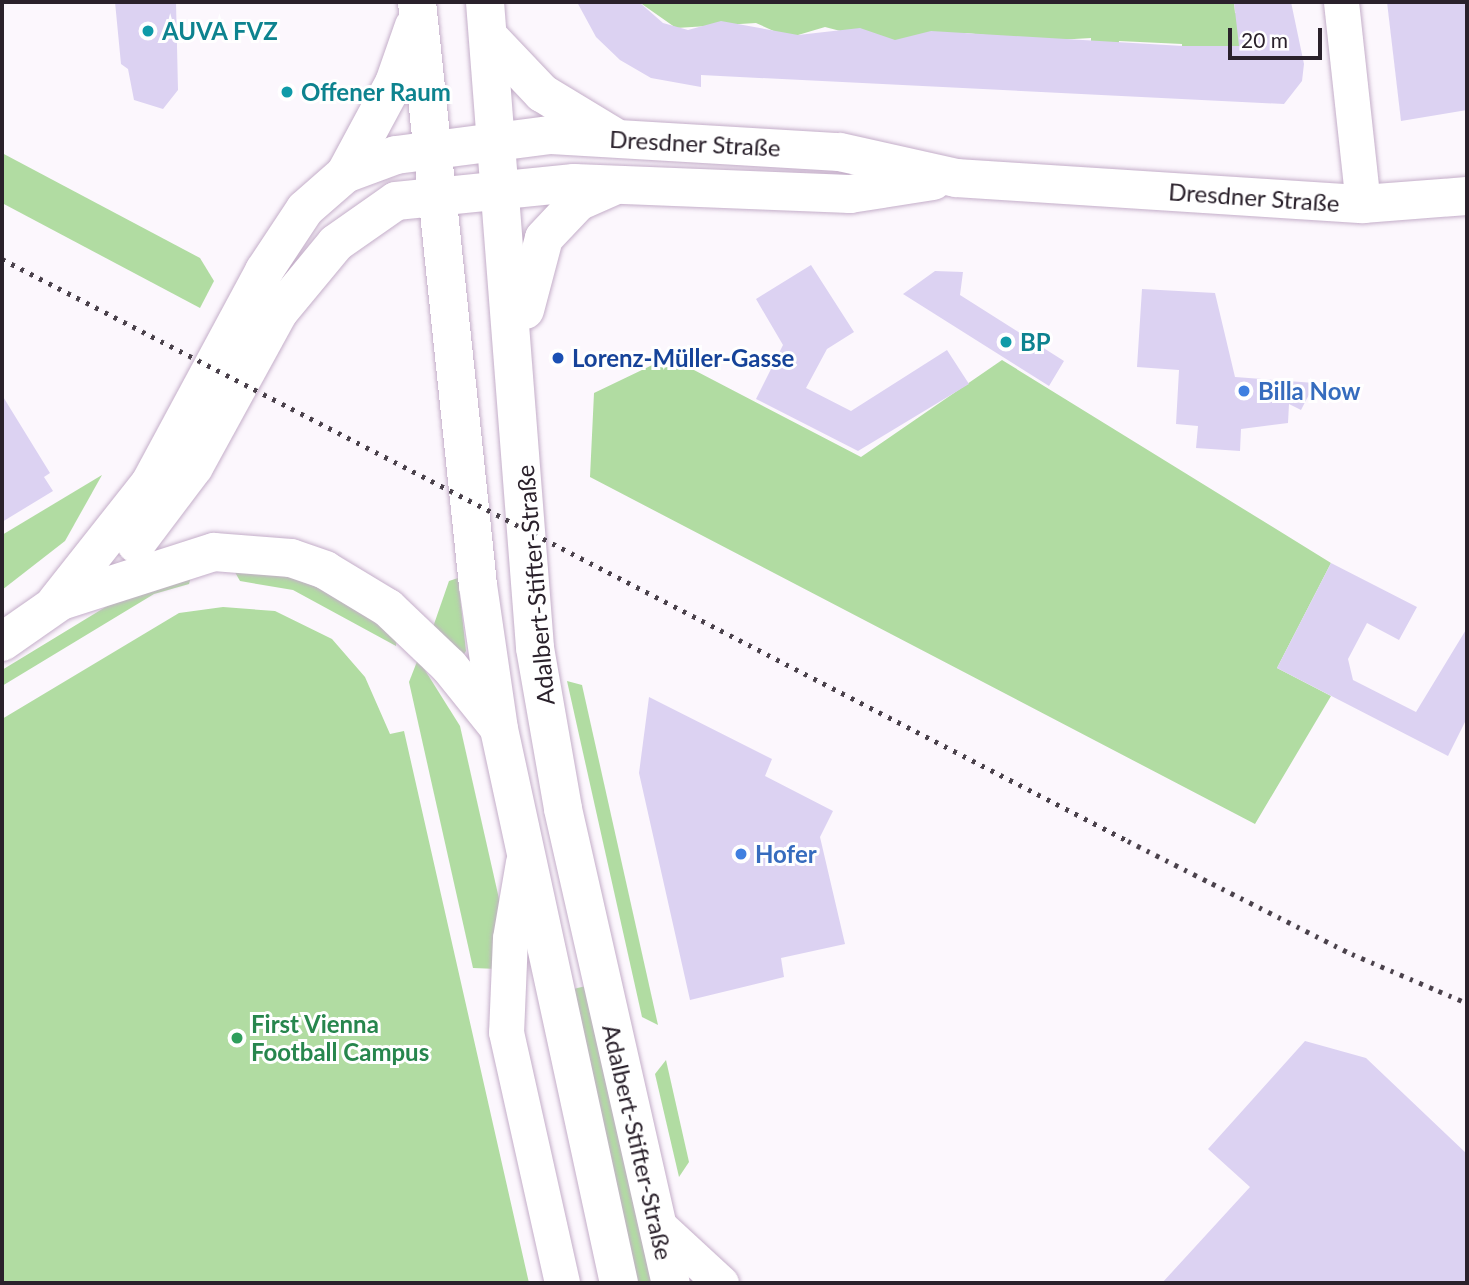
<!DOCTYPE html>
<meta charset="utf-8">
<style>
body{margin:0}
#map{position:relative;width:1469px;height:1285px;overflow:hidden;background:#fcf7fd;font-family:Lato,sans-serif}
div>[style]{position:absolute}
.green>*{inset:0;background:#b1dca2}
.building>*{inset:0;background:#dcd2f2}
.roads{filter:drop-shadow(0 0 2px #c4aec9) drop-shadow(0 0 2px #c4aec9)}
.minor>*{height:35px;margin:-17.5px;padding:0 17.5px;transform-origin:17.5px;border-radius:17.5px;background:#fff}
.major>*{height:38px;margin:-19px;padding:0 19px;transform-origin:19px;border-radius:19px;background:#fff}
.rail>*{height:5px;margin-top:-2.5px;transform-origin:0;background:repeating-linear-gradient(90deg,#4a414b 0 3.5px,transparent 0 10.5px)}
.dots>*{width:19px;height:19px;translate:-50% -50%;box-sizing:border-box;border:4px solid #fff;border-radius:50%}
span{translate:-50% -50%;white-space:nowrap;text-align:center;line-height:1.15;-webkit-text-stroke:6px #fff;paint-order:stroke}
.culture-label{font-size:24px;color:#0d838f;font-weight:700}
.left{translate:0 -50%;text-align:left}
.street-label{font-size:24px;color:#2a212b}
.transit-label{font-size:24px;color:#164399;font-weight:700}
.shop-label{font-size:24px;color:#366cbe;font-weight:700}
.leisure-label{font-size:24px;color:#27864d;font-weight:700}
.frame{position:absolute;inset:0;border:4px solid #2a212b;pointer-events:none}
.scale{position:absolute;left:1228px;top:28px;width:94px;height:32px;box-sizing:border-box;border:4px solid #2a212b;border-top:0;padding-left:9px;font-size:21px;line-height:24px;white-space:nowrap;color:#2a212b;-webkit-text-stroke:5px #fff;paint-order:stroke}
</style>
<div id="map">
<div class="green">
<i style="clip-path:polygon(639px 2px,1234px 2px,1235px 13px,1244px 12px,1247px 47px,1212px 46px,1182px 55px,1182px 44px,1119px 41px,1118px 51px,1091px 50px,1091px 38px,1040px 41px,966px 33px,902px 47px,825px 27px,798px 35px,798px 42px,756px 23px,676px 28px)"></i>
<i style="clip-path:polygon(2px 153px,200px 258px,214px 281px,200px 308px,2px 203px)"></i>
<i style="clip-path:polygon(669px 357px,861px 457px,1002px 360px,1331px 563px,1277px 668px,1331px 696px,1255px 824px,590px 477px,594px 393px)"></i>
<i style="clip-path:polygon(102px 475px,65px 541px,2px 590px,2px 535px)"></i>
<i style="clip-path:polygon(232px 567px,275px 570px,343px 598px,397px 637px,396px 646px,293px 590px,240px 581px)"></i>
<i style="clip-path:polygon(191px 577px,189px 584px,154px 594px,2px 686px,2px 670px,117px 600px)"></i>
<i style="clip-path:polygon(458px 578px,466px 651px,463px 656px,433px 627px,449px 581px)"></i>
<i style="clip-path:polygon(223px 607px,275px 611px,332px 639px,365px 677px,390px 734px,404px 731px,529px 1283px,2px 1283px,2px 719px,179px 613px)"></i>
<i style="clip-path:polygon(418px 659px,460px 726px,502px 912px,498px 969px,473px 968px,409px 682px)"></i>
<i style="clip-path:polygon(567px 681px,582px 685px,658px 1025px,642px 1017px)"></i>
<i style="clip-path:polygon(586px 986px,652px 1283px,635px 1283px,569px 990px)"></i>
<i style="clip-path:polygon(666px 1060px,689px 1162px,679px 1177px,655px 1074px)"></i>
</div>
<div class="building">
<i style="clip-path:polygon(115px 2px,176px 2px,178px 90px,163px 109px,134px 100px,128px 69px,121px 64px)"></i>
<i style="clip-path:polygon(577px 2px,639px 2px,663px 23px,688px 30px,721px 21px,798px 35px,860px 28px,895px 40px,931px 31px,1183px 46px,1239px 46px,1234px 2px,1291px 2px,1304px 64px,1302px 81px,1284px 104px,701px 75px,701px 87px,651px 78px,620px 60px,596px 37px)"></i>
<i style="clip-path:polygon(1387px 2px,1467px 2px,1467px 110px,1401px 121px)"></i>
<i style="clip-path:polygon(811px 265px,854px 332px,827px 349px,806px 388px,851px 411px,947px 350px,969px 384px,858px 451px,756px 399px,783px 345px,756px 299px)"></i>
<i style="clip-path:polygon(935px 271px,963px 272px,960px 295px,1064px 361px,1049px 386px,903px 294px)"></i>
<i style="clip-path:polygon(1142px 289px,1215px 293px,1235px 377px,1315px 383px,1301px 410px,1289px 404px,1288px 423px,1241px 429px,1240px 451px,1196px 448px,1198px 426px,1176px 424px,1179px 370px,1137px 367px)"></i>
<i style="clip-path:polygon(2px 395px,50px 473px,44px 477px,53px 491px,2px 522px)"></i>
<i style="clip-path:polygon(1331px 563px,1417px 607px,1399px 640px,1367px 623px,1348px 659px,1353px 680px,1416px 712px,1467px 628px,1467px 718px,1448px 756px,1277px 668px)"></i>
<i style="clip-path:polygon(649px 697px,772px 759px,765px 776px,833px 811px,820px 837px,845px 944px,781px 958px,784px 977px,690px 1000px,639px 773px)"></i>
<i style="clip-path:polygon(1305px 1041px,1366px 1058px,1467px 1154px,1467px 1283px,1162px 1283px,1250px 1187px,1208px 1149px)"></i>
</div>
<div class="roads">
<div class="minor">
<i style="left:1341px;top:2px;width:203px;rotate:83.8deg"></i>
<i style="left:523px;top:862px;width:77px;rotate:99.7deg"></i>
<i style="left:510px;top:938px;width:94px;rotate:92.4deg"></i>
<i style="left:506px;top:1032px;width:257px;rotate:77.4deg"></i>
<i style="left:657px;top:1224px;width:87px;rotate:42.7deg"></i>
</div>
<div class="major">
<i style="left:417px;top:2px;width:586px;rotate:84.03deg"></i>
<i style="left:478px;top:585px;width:146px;rotate:81.7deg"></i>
<i style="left:499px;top:729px;width:567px;rotate:77.78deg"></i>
<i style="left:485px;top:2px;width:648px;rotate:85.57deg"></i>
<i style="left:535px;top:648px;width:163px;rotate:80.1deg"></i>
<i style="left:563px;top:809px;width:486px;rotate:77.2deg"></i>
<i style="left:488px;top:36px;width:79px;rotate:46.5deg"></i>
<i style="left:542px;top:93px;width:83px;rotate:31.2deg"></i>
<i style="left:345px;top:174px;width:103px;rotate:-61.7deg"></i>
<i style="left:394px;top:83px;width:60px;rotate:-70.7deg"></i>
<i style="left:525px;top:310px;width:74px;rotate:-75.2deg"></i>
<i style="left:544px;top:238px;width:50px;rotate:-46.6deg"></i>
<i style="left:578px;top:202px;width:39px;rotate:-24deg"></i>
<i style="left:136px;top:544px;width:96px;rotate:-53deg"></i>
<i style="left:194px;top:467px;width:177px;rotate:-61.3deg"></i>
<i style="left:279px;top:312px;width:89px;rotate:-50.4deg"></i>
<i style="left:336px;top:243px;width:73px;rotate:-35deg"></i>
<i style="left:396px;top:201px;width:179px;rotate:-5.8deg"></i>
<i style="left:574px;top:183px;width:276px;rotate:2.3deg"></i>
<i style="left:850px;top:194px;width:84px;rotate:-8.9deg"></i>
<i style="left:56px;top:602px;width:152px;rotate:-51.7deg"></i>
<i style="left:150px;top:483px;width:241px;rotate:-61.7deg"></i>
<i style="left:264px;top:271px;width:74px;rotate:-56.5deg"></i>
<i style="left:305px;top:209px;width:53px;rotate:-41.2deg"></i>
<i style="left:345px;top:174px;width:54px;rotate:-20.4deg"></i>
<i style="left:396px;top:155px;width:156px;rotate:-7.4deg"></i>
<i style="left:551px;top:135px;width:289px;rotate:3.4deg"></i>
<i style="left:840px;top:152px;width:119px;rotate:12.6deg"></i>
<i style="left:956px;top:178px;width:408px;rotate:3.7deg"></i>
<i style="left:1363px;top:204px;width:104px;rotate:-4.4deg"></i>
<i style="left:58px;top:602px;width:164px;rotate:-17.8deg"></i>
<i style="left:214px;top:552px;width:77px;rotate:4.5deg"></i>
<i style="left:291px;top:558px;width:36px;rotate:19deg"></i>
<i style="left:325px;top:570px;width:74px;rotate:31.1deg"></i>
<i style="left:388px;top:608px;width:84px;rotate:43.6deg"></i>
<i style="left:449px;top:666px;width:78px;rotate:51.2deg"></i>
<i style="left:2px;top:642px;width:93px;rotate:-34.9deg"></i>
</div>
</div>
<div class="rail">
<i style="left:2px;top:259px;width:1268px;rotate:27.33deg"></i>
<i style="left:1128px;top:841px;width:251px;rotate:26.8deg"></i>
<i style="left:1352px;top:954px;width:125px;rotate:23.1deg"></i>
</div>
<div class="dots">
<i style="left:148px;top:31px;background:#0f9aa8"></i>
<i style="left:287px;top:92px;background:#0f9aa8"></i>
<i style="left:1006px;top:342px;background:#0f9aa8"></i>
<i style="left:558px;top:358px;background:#1a4fb4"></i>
<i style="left:1244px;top:391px;background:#3f7fe0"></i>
<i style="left:741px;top:854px;background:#3f7fe0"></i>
<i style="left:237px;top:1038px;background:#2e9e5b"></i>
</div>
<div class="culture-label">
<span class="left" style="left:162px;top:31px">AUVA FVZ</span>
<span class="left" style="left:301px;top:92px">Offener Raum</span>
<span class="left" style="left:1020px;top:342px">BP</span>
</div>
<div class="street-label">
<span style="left:695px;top:143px;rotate:3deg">Dresdner Straße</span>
<span style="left:1254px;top:197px;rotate:4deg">Dresdner Straße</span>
<span style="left:535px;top:585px;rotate:-95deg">Adalbert-Stifter-Straße</span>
<span style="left:638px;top:1142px;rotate:77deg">Adalbert-Stifter-Straße</span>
</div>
<div class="transit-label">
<span class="left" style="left:572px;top:358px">Lorenz-Müller-Gasse</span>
</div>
<div class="shop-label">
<span class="left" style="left:1258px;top:391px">Billa Now</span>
<span class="left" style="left:755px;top:854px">Hofer</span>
</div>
<div class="leisure-label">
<span class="left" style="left:251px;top:1038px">First Vienna<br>Football Campus</span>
</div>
<div class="frame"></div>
<div class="scale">20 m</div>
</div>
